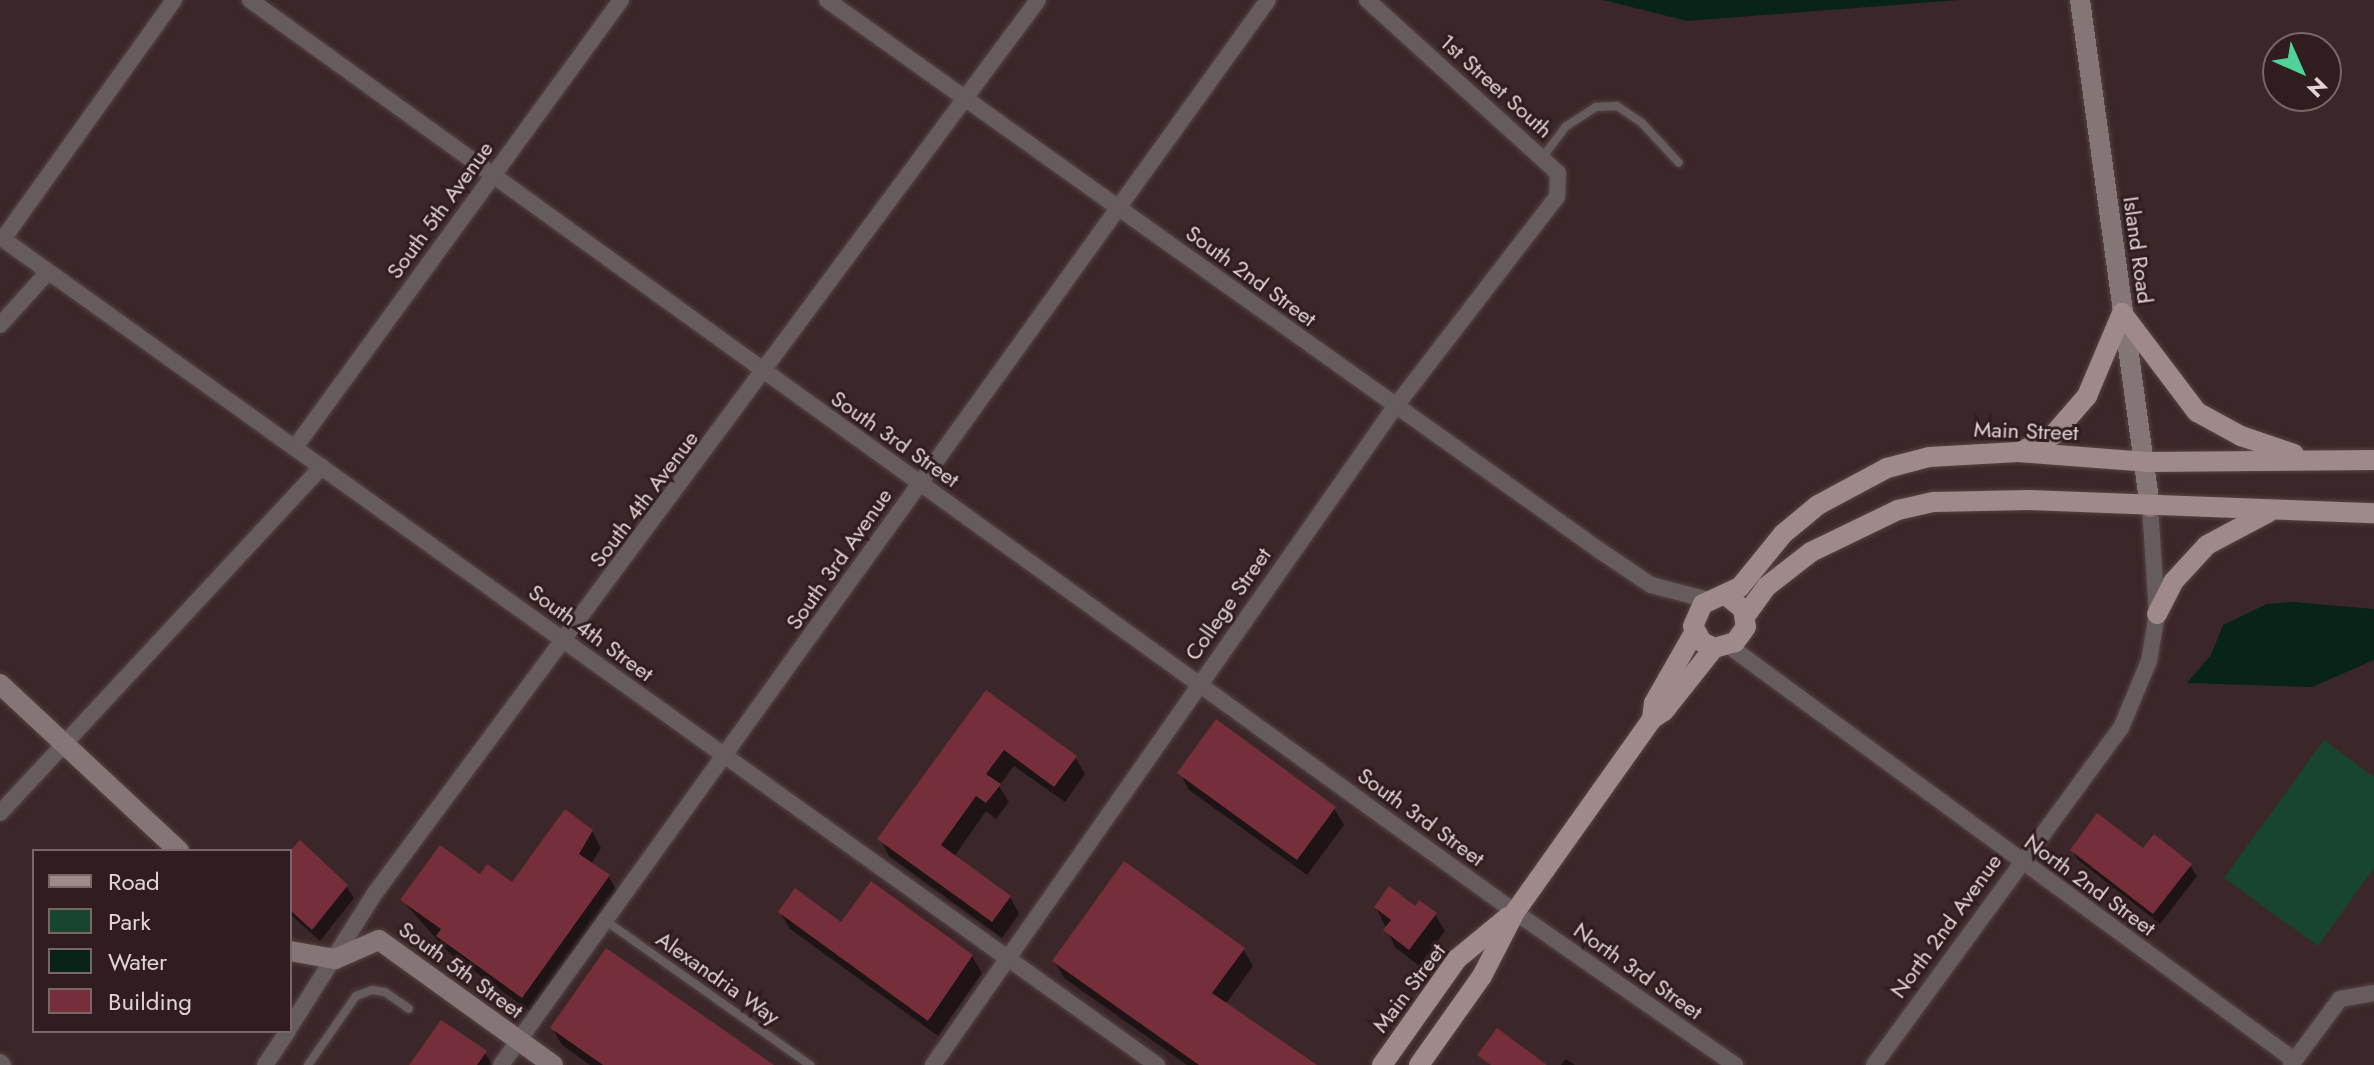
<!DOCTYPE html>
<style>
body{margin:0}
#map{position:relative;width:2374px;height:1065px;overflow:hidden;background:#3b2729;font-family:Jost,sans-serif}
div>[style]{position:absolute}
.green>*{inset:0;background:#184530}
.water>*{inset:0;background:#082317}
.shadow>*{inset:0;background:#0007}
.building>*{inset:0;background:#762e3b}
.roads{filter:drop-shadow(0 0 2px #564345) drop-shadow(0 0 2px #564345)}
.lane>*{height:8px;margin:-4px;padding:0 4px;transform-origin:4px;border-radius:4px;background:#665c5d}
.street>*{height:16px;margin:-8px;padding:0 8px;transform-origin:8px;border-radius:8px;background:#665c5d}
.secondary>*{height:20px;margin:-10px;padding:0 10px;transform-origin:10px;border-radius:10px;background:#867577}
.primary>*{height:20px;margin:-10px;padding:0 10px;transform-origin:10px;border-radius:10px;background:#9f898b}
span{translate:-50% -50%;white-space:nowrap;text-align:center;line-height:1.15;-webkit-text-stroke:6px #311d20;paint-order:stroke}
.street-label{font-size:22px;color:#e2d4d5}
.legend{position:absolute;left:32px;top:849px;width:260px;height:184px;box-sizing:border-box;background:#311d20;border:2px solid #786668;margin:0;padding:10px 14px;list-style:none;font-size:24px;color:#e2d4d5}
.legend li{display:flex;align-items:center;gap:16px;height:40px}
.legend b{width:40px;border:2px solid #786668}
.north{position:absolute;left:2262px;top:32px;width:80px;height:80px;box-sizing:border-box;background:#311d20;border:2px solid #786668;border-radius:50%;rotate:135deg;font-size:22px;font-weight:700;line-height:32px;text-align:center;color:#e2d4d5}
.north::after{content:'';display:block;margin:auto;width:28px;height:36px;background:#4fd399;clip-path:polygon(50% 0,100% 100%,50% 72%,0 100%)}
</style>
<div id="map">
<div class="green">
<i style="clip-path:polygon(2324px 740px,2374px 777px,2374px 868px,2318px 946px,2224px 878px)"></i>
</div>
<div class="water">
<i style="clip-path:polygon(1603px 0,1959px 0,1687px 21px)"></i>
<i style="clip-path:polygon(2294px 602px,2374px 609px,2374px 660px,2312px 687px,2187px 683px,2211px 655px,2223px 625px,2267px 604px)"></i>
</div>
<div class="shadow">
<i style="clip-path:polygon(986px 693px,1075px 757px,1085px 774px,1065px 802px,1014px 766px,999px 786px,1009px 802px,996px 819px,986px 811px,954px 857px,1010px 897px,1019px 914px,1002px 938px,889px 856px,880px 839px)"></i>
<i style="clip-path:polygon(1180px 773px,1334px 808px,1344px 825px,1307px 875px,1189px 790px)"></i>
<i style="clip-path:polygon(592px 831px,601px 848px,591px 864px,609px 877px,618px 893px,532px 1013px,448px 952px,402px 900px,481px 877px,513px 885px)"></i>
<i style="clip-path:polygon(2072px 850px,2143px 851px,2190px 865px,2197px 876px,2160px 924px,2078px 860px)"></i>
<i style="clip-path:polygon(290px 854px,346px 886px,354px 898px,320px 941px,290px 914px)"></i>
<i style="clip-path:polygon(1376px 907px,1435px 914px,1445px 931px,1419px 966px,1395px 947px)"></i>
<i style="clip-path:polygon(780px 912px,972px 956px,982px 973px,938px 1036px,790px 929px)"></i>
<i style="clip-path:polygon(1243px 949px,1253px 966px,1225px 1005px,1314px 1065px,1187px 1065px,1064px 978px,1054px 961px)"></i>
<i style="clip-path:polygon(552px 1028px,771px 1065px,590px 1065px,562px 1045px)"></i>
<i style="clip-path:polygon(485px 1053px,492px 1065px,412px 1065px)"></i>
<i style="clip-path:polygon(1566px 1059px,1575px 1065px,1561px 1065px)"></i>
</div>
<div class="building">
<i style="clip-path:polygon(986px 690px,1077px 756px,1054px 787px,1004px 750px,986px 774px,1001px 784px,986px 803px,976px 796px,941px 845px,1011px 896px,992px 922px,877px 839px)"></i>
<i style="clip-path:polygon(1216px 719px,1336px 807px,1297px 860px,1177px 773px)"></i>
<i style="clip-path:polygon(565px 809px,593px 830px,579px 854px,610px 875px,522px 998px,436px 936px,441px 929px,400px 900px,440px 845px,480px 874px,487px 864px,512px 882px)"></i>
<i style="clip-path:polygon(2097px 813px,2143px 848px,2154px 834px,2192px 864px,2153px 914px,2070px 850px)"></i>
<i style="clip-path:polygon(300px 840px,348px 885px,312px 930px,290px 910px,290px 851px)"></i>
<i style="clip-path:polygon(1124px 861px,1245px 948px,1212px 993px,1317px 1065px,1199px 1065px,1052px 961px)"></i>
<i style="clip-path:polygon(871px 881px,973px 955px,928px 1021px,778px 912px,795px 888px,841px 922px)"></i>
<i style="clip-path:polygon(1389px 886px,1415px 906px,1419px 900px,1437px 913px,1409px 950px,1383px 930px,1391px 920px,1374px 907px)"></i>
<i style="clip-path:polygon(606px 948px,774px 1065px,603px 1065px,550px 1028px)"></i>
<i style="clip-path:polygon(441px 1020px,487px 1051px,477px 1065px,409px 1065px)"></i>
<i style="clip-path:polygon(1497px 1028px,1547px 1065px,1491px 1065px,1477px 1055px)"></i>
</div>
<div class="roads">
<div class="lane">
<i style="left:1542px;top:158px;width:39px;rotate:-53deg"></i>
<i style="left:1565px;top:127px;width:37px;rotate:-33deg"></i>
<i style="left:1596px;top:107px;width:21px;rotate:-3deg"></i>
<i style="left:1617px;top:106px;width:30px;rotate:34deg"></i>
<i style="left:1642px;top:123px;width:54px;rotate:47.2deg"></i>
<i style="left:606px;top:921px;width:250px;rotate:35.2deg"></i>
<i style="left:308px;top:1065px;width:84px;rotate:-55.2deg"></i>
<i style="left:356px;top:996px;width:17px;rotate:-21deg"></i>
<i style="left:372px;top:990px;width:13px;rotate:9deg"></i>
<i style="left:385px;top:992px;width:29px;rotate:35deg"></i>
</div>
<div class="street">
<i style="left:250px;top:0;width:1559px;rotate:35.79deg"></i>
<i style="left:1515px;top:912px;width:268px;rotate:34.8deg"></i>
<i style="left:827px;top:0;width:944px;rotate:35.47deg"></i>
<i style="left:1596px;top:548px;width:66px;rotate:33.9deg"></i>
<i style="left:1651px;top:585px;width:59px;rotate:14.7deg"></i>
<i style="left:0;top:237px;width:1423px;rotate:35.59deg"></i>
<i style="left:3px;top:239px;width:294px;rotate:-54.4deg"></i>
<i style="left:0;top:325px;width:70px;rotate:-47.9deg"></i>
<i style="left:296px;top:446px;width:552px;rotate:-53.92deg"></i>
<i style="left:1729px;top:646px;width:700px;rotate:36.23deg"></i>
<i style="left:0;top:813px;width:473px;rotate:-47.1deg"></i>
<i style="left:290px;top:1027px;width:159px;rotate:-57.6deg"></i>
<i style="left:375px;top:893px;width:1112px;rotate:-53.41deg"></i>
<i style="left:0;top:1062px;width:4px;rotate:45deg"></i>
<i style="left:265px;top:1065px;width:41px;rotate:-55.9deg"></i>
<i style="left:501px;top:1065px;width:1312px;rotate:-54.24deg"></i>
<i style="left:933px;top:1065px;width:804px;rotate:-54.93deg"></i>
<i style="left:1395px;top:407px;width:265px;rotate:-52.4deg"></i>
<i style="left:1557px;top:197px;width:24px;rotate:-88deg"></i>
<i style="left:1558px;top:173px;width:258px;rotate:-137.8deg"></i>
<i style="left:1874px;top:1065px;width:418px;rotate:-53.8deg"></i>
<i style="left:2121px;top:728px;width:73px;rotate:-67.3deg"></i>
<i style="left:2149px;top:661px;width:48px;rotate:-80.3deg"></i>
<i style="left:2157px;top:614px;width:107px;rotate:-93.7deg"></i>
<i style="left:2291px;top:1065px;width:82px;rotate:-53.4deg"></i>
<i style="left:2340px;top:999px;width:35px;rotate:-10deg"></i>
</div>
<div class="secondary">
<i style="left:2080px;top:0;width:512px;rotate:82.14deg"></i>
<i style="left:0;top:684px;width:245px;rotate:43deg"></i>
<i style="left:290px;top:951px;width:46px;rotate:10.1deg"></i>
<i style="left:335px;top:959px;width:48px;rotate:-23.4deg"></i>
<i style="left:379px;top:940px;width:214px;rotate:35.7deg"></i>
</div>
<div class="primary">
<i style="left:2122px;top:313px;width:124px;rotate:52.9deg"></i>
<i style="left:2197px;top:412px;width:50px;rotate:28.6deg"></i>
<i style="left:2241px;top:436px;width:56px;rotate:18.8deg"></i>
<i style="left:2022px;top:451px;width:35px;rotate:-27deg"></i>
<i style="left:2053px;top:435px;width:52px;rotate:-48.9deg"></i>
<i style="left:2087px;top:396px;width:90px;rotate:-67.1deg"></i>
<i style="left:1727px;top:596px;width:21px;rotate:39deg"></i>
<i style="left:1743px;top:609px;width:18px;rotate:81deg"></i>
<i style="left:1746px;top:627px;width:19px;rotate:126deg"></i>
<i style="left:1735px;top:642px;width:22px;rotate:164deg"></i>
<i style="left:1714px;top:648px;width:13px;rotate:-153deg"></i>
<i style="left:1702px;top:642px;width:18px;rotate:-119deg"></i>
<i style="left:1693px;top:626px;width:24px;rotate:-66deg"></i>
<i style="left:1703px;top:604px;width:41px;rotate:-24.7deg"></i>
<i style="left:1740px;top:587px;width:68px;rotate:-50.9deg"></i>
<i style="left:1783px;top:534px;width:45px;rotate:-39.6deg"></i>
<i style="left:1818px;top:505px;width:78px;rotate:-28.2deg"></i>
<i style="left:1887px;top:468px;width:43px;rotate:-14.7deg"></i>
<i style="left:1929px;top:457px;width:89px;rotate:-3.2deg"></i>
<i style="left:2018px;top:452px;width:129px;rotate:4.4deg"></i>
<i style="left:2147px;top:462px;width:227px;rotate:-0.5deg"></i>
<i style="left:2157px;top:614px;width:36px;rotate:-63deg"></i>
<i style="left:2173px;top:582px;width:50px;rotate:-47.4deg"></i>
<i style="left:2207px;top:545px;width:70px;rotate:-28deg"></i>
<i style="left:1746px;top:615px;width:34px;rotate:-54deg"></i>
<i style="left:1766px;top:587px;width:57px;rotate:-37.9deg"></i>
<i style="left:1811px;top:552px;width:97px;rotate:-25.8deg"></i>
<i style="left:1898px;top:510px;width:37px;rotate:-13deg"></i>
<i style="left:1934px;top:502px;width:95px;rotate:-1.2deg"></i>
<i style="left:2029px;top:500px;width:345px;rotate:2.2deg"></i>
<i style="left:1652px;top:719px;width:16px;rotate:-83deg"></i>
<i style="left:1654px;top:703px;width:83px;rotate:-60.3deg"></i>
<i style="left:1382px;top:1065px;width:130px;rotate:-54.7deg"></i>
<i style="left:1457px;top:959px;width:66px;rotate:-39.5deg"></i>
<i style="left:1419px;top:1065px;width:109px;rotate:-54.7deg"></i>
<i style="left:1482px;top:976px;width:72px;rotate:-62.7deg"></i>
<i style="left:1515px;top:912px;width:237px;rotate:-54.6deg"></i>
<i style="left:1652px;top:719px;width:14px;rotate:-34deg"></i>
<i style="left:1664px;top:711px;width:80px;rotate:-51.6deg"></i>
</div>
</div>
<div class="street-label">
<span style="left:1496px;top:86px;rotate:42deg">1st Street South</span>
<span style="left:440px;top:210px;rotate:-54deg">South 5th Avenue</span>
<span style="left:2138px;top:250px;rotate:82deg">Island Road</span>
<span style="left:1251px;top:276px;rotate:36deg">South 2nd Street</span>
<span style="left:2026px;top:431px;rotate:2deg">Main Street</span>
<span style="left:895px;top:439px;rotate:35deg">South 3rd Street</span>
<span style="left:644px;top:499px;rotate:-53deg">South 4th Avenue</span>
<span style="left:839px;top:559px;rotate:-55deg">South 3rd Avenue</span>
<span style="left:1228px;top:604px;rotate:-55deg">College Street</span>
<span style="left:591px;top:633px;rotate:36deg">South 4th Street</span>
<span style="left:1421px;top:817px;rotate:36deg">South 3rd Street</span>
<span style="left:2090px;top:885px;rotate:36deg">North 2nd Street</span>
<span style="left:1946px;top:926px;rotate:-54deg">North 2nd Avenue</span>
<span style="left:461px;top:970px;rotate:36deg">South 5th Street</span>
<span style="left:1638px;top:971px;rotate:35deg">North 3rd Street</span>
<span style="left:718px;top:978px;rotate:35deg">Alexandria Way</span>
<span style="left:1409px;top:988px;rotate:-53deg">Main Street</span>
</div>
<ul class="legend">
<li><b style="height:10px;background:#9f898b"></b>Road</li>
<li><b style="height:22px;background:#184530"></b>Park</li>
<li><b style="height:22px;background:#082317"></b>Water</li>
<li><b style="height:22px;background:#762e3b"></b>Building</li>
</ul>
<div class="north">N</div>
</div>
